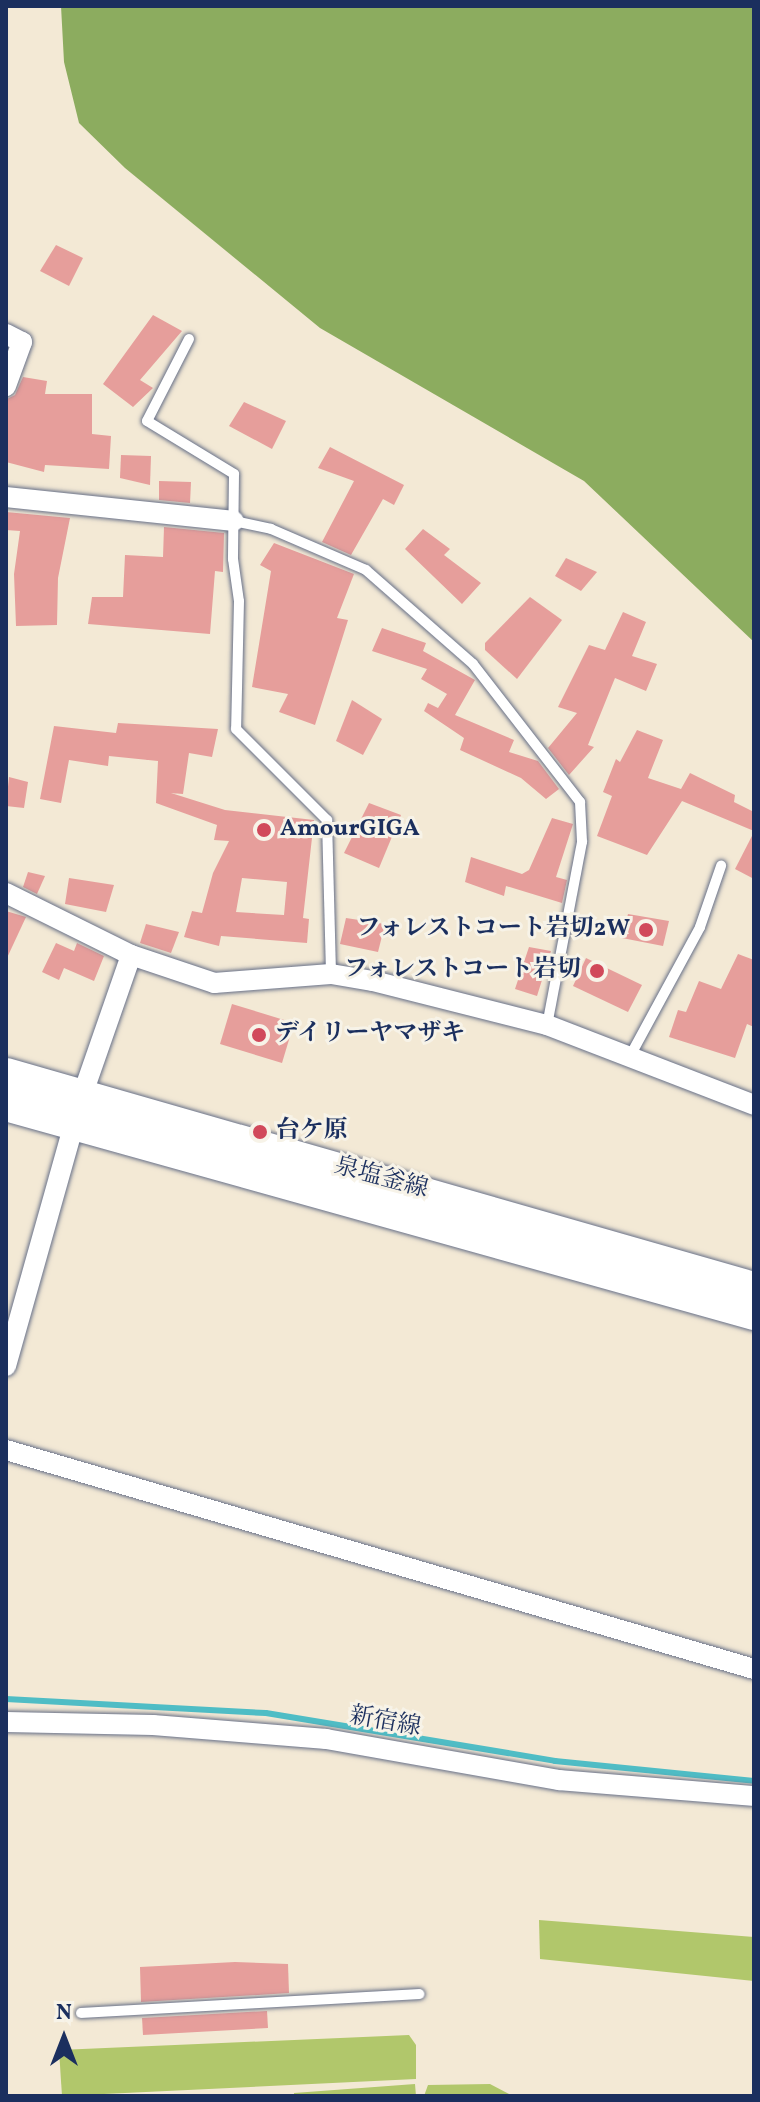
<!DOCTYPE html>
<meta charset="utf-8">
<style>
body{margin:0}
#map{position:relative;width:760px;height:2102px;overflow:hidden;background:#f3e9d5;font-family:Vollkorn,"Noto Serif JP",serif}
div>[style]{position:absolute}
.green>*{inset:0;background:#b1c76b}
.forest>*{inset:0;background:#8cac5f}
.stream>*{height:6px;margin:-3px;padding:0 3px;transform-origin:3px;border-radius:3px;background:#4fbdc5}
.building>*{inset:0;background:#e69e9b}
.roads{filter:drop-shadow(0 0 2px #677088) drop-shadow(0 0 2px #677088)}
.service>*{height:10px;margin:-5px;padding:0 5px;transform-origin:5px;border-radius:5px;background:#fff}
.minor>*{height:20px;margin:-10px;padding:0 10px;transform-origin:10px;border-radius:10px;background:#fff}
.primary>*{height:32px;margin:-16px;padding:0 16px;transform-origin:16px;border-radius:16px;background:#fff}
.dots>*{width:22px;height:22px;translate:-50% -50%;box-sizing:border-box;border:4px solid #f7f3e8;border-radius:50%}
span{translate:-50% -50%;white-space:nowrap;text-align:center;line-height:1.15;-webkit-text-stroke:6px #f7f3e8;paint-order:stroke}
.poi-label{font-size:24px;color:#1b2f5e;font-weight:700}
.left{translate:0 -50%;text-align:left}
.right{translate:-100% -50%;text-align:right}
.street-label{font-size:24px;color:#1b2f5e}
.frame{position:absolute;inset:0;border:8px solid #1b2f5e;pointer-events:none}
.north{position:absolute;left:24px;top:1998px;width:80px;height:80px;-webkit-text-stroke:6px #f7f3e8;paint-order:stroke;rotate:0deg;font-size:22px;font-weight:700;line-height:32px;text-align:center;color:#1b2f5e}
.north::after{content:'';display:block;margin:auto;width:28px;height:36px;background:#1b2f5e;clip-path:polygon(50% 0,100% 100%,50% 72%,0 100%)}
</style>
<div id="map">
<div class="green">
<i style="clip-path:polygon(539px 1920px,754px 1937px,754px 1981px,540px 1959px)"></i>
<i style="clip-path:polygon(409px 2035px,416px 2045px,416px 2079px,62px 2096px,59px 2050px)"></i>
<i style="clip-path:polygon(415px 2084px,416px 2096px,294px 2096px,294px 2093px)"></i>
<i style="clip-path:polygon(490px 2084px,513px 2096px,424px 2096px,428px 2085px)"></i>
</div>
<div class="forest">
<i style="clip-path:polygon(61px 6px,754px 6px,754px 642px,584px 481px,320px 328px,125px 168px,79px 123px,64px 62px)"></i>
</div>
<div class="stream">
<i style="left:6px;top:1699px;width:260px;rotate:3.1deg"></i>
<i style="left:266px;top:1713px;width:293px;rotate:9.4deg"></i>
<i style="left:555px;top:1761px;width:200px;rotate:5.7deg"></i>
</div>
<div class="building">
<i style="clip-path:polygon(56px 245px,83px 258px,69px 286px,40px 271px)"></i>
<i style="clip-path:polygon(153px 315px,182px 331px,140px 380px,153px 388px,133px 407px,103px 384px)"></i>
<i style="clip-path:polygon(23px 377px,47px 381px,45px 394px,92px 394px,92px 434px,111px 436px,109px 469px,45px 465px,44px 472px,6px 462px,7px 399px,15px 395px)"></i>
<i style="clip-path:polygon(244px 402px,286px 421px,272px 449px,229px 426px)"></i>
<i style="clip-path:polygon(330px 447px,404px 485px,394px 505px,383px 499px,351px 555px,322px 542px,354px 481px,318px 468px)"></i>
<i style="clip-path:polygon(121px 455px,151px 456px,150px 485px,120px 478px)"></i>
<i style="clip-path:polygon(159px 481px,191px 482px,190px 503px,159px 500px)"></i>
<i style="clip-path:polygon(6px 512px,70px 518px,58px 578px,57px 625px,16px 626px,14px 574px,20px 531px,6px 530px)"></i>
<i style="clip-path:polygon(164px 527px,224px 533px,223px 572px,215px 571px,210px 634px,88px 624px,92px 597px,123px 597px,125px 555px,163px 557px)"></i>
<i style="clip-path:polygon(423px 529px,450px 549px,444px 555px,481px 583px,462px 604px,405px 549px)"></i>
<i style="clip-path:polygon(274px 543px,354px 574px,337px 618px,348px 620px,315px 725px,279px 712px,288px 694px,252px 687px,271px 571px,260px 565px)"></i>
<i style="clip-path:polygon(566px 558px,597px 572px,581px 591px,555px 576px)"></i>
<i style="clip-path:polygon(530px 597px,562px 620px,517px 679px,485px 650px,485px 643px)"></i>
<i style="clip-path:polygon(623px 612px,646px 622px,632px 656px,657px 664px,646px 691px,615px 678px,588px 745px,594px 747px,569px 775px,548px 748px,577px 713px,558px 707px,589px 645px,605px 650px)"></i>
<i style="clip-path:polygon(382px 628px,426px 643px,423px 651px,475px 680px,455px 715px,514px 740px,509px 752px,538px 761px,559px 789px,546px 799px,521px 778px,460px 750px,464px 738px,424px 711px,428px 703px,438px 708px,447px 694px,421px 679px,427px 669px,372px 651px)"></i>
<i style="clip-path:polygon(352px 700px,382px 719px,363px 755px,336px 741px)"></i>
<i style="clip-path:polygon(evenodd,118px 723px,218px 729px,212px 757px,189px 753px,183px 794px,171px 793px,225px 810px,314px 820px,303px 918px,309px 919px,307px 943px,221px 936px,219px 946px,184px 937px,192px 911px,202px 913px,213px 873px,229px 841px,214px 840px,217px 825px,156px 803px,158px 761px,109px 756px,108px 766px,69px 760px,61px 803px,40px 799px,54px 726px,116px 733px,118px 723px,242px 878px,287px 882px,284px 915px,236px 912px,242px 878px)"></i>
<i style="clip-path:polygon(637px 730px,663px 740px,648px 778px,681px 789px,690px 773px,735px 795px,734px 802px,754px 812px,754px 831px,682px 801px,647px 855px,597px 836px,612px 796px,603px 792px,616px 759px,620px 762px)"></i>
<i style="clip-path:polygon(9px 777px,28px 782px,24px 808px,6px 806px)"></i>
<i style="clip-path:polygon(369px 803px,401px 815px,379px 868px,344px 853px)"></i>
<i style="clip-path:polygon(552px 818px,573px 824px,556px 877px,567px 880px,562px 903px,506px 886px,504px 896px,465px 882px,471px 857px,522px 874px,529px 870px)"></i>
<i style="clip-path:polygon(754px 832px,754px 879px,735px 869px)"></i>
<i style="clip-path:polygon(28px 872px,45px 876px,37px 894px,23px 887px)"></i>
<i style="clip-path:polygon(69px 878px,114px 885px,106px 912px,65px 904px)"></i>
<i style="clip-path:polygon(6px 911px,26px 917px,6px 960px)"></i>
<i style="clip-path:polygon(628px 914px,669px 921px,663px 946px,622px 938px)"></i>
<i style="clip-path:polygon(346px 918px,385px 924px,378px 952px,340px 944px)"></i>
<i style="clip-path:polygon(146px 924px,179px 932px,171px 953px,140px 943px)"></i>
<i style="clip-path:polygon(56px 943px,74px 951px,77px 943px,104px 956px,94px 981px,64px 968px,59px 980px,42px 972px)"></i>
<i style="clip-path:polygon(529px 947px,551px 951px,537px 996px,515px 989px)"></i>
<i style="clip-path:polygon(738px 954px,754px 960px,754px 1027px,747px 1024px,735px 1058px,669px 1037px,678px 1010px,686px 1012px,699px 981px,721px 989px)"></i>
<i style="clip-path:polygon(586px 958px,642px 985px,628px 1012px,573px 986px)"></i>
<i style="clip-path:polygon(232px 1004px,294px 1023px,282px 1063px,220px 1044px)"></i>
<i style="clip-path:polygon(235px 1962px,288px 1964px,289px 1993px,141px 2002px,140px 1967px)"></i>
<i style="clip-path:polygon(267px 2011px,268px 2028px,143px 2035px,142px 2018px)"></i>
</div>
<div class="roads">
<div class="service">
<i style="left:189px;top:339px;width:92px;rotate:117.1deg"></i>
<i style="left:147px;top:421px;width:102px;rotate:31.3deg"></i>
<i style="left:234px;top:474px;width:85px;rotate:90.7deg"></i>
<i style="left:233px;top:559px;width:42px;rotate:81.9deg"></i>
<i style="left:239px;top:601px;width:128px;rotate:91.3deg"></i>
<i style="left:236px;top:729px;width:129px;rotate:45deg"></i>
<i style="left:327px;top:820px;width:154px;rotate:88.5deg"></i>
<i style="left:234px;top:521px;width:38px;rotate:12deg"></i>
<i style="left:271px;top:529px;width:103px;rotate:23.3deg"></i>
<i style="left:366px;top:570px;width:142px;rotate:41.3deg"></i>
<i style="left:473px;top:664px;width:175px;rotate:52.2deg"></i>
<i style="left:580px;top:802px;width:40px;rotate:87.1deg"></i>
<i style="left:582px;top:842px;width:186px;rotate:100.8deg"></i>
<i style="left:629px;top:1058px;width:149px;rotate:-61.5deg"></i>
<i style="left:700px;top:927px;width:65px;rotate:-71deg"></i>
<i style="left:81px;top:2013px;width:339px;rotate:-3.2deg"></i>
</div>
<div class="minor">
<i style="left:6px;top:334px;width:18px;rotate:27deg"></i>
<i style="left:22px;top:342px;width:47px;rotate:110deg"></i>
<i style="left:6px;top:497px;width:229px;rotate:6deg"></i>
<i style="left:6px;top:893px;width:140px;rotate:26.4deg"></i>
<i style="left:131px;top:955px;width:88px;rotate:18.6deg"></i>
<i style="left:214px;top:983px;width:117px;rotate:-4.4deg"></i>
<i style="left:331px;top:974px;width:43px;rotate:9.5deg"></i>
<i style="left:373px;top:981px;width:179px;rotate:14.2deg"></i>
<i style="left:547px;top:1025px;width:222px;rotate:21.1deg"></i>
<i style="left:6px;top:1366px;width:280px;rotate:-74.3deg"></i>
<i style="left:82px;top:1096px;width:149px;rotate:-70.8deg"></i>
<i style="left:6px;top:1450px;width:779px;rotate:16.32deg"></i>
<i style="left:6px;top:1722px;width:147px;rotate:1.2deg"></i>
<i style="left:153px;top:1725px;width:174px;rotate:4.6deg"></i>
<i style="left:326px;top:1739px;width:237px;rotate:10deg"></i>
<i style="left:559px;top:1780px;width:196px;rotate:4.7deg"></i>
</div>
<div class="primary">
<i style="left:6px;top:1074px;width:778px;rotate:15.97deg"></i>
<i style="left:6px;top:1105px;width:777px;rotate:15.61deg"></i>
</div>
</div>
<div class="dots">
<i style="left:264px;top:830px;background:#d1495b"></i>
<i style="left:646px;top:930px;background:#d1495b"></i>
<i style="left:597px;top:971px;background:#d1495b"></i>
<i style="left:259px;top:1035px;background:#d1495b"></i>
<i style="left:260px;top:1132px;background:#d1495b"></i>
</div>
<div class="poi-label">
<span class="left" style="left:280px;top:830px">AmourGIGA</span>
<span class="right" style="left:630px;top:930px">フォレストコート岩切2W</span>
<span class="right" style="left:581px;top:971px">フォレストコート岩切</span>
<span class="left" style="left:275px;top:1035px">デイリーヤマザキ</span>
<span class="left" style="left:276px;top:1132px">台ケ原</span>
</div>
<div class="street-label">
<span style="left:381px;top:1179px;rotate:15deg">泉塩釜線</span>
<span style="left:385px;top:1723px;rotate:10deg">新宿線</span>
</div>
<div class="frame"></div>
<div class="north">N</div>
</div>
